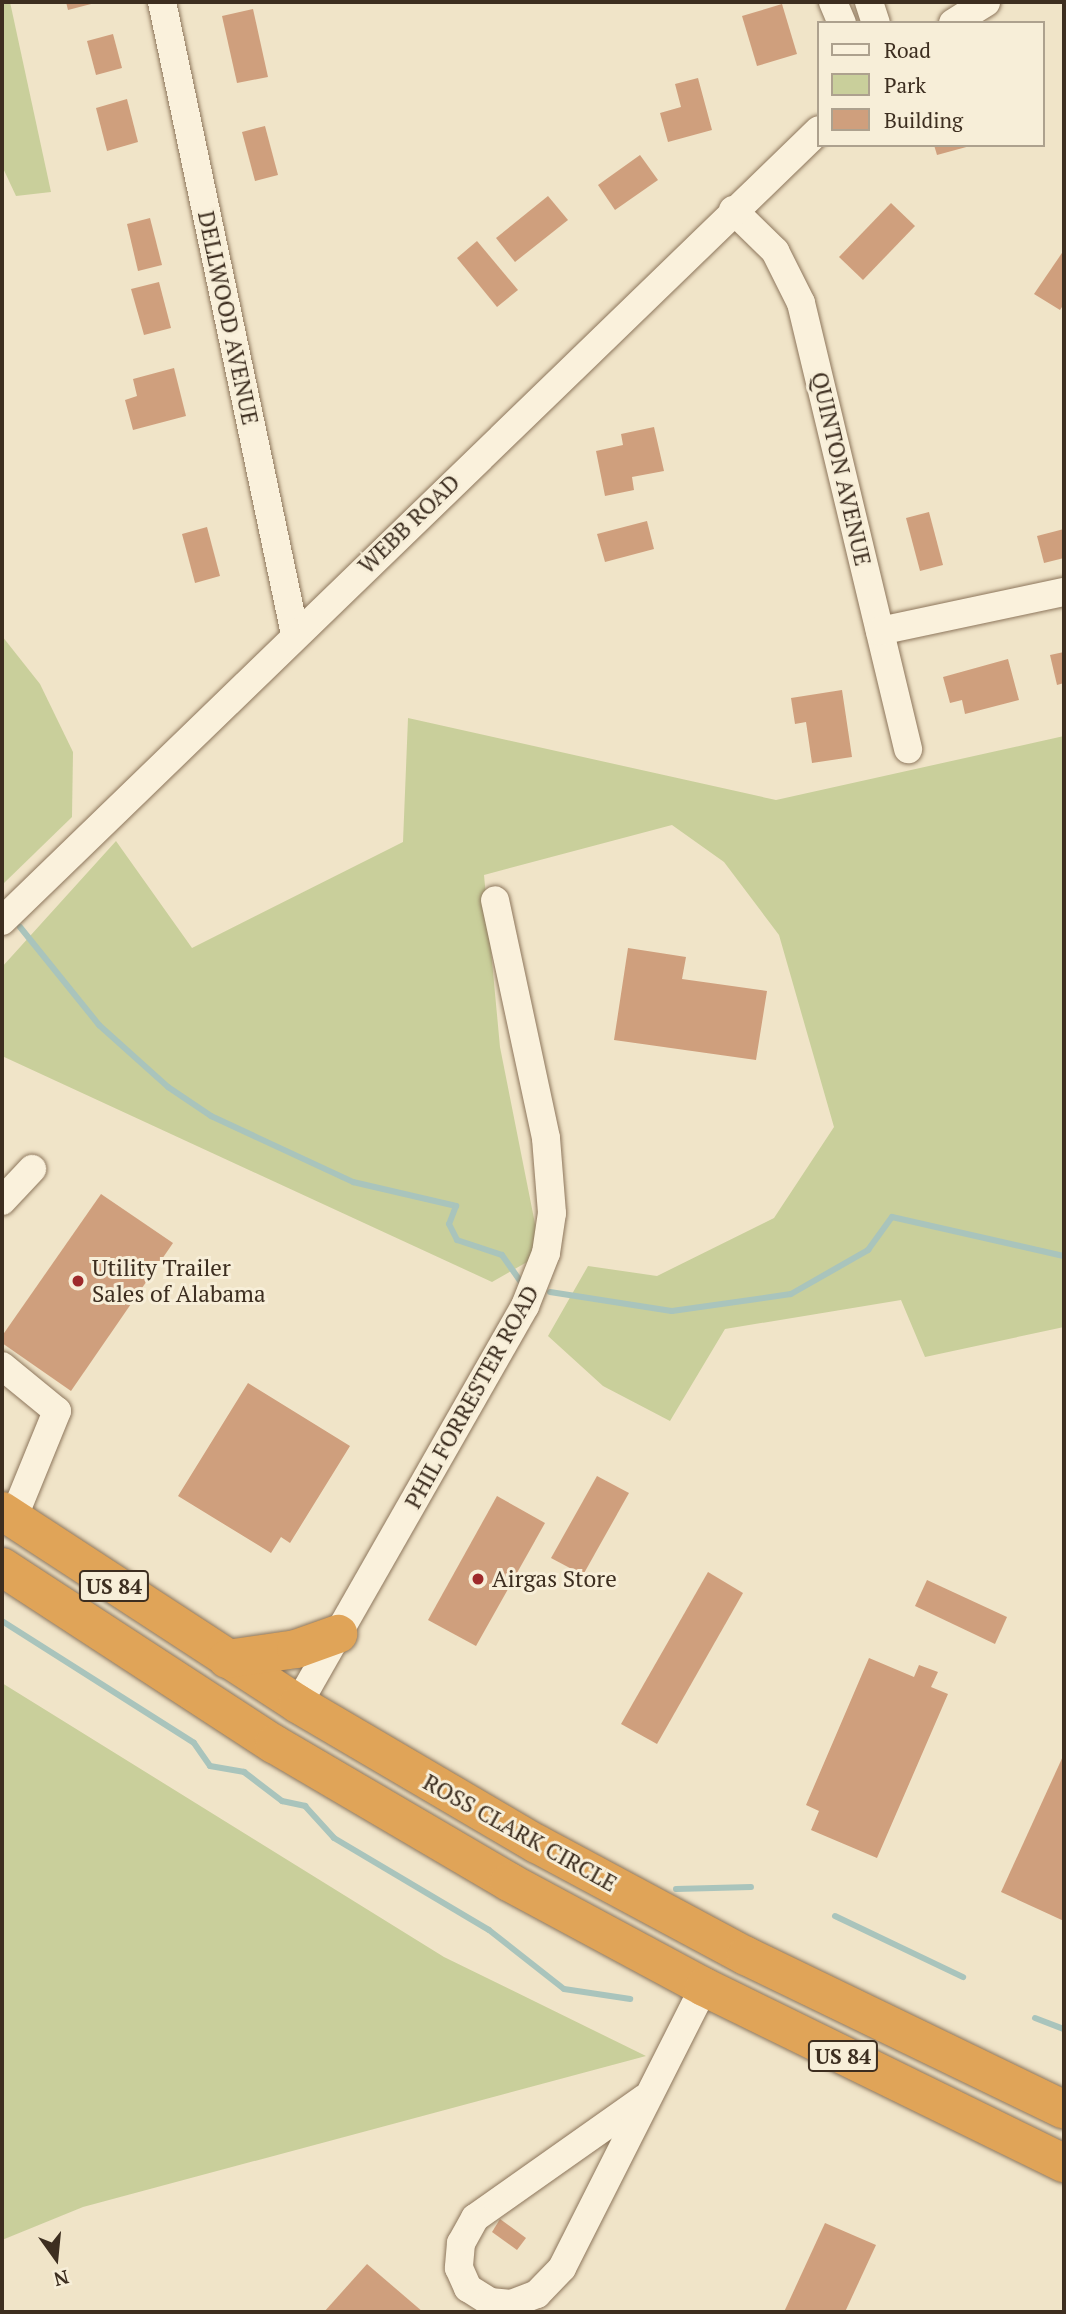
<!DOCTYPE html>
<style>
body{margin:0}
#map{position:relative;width:1066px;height:2314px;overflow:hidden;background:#f0e4c8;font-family:"PT Serif",serif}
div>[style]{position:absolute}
.green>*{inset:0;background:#c9cf9b}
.stream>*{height:6px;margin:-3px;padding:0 3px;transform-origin:3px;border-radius:3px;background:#a9c4bc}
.building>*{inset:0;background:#cf9f7d}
.roads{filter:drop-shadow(0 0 2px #8d765c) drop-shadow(0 0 2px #8d765c)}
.minor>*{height:28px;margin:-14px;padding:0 14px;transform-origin:14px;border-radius:14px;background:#faf1dc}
.highway>*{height:38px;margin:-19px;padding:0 19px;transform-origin:19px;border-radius:19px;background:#e0a458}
.dots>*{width:19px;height:19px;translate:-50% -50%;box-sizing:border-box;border:4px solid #f7eed8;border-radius:50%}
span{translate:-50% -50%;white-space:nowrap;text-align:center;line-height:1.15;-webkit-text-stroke:6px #f7eed8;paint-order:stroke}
.shield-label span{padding:2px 5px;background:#f7eed8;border:2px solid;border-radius:5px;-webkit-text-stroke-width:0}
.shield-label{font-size:21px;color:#3d2e20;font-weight:700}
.street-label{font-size:23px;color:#3d2e20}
.poi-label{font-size:23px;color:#3d2e20}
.left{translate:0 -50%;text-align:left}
.frame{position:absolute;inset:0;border:4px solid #3d2e20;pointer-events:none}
.legend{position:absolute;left:817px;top:21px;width:228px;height:126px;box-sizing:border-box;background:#f7eed8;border:2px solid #ada18e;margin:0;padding:9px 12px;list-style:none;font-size:21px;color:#3d2e20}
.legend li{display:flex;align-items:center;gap:14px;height:35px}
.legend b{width:35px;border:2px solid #ada18e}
.north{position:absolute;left:21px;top:2223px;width:70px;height:70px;-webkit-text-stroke:5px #f7eed8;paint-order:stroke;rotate:165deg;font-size:19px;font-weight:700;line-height:28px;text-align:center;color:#3d2e20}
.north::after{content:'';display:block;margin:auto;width:24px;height:32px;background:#3d2e20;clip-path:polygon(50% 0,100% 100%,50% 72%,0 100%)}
</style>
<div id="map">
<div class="green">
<i style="clip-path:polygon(2px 2px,10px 2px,51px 192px,16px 196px,2px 166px)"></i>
<i style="clip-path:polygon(2px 636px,40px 684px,73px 752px,72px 817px,2px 885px)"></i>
<i style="clip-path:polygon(408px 718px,776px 800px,1064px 736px,1064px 1327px,925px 1357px,901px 1300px,725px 1329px,670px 1421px,603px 1386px,548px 1336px,588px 1266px,657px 1276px,774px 1218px,834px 1127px,779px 935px,724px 862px,672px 825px,484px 875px,500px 1047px,541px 1254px,492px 1282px,2px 1056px,2px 967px,116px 841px,192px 948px,403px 842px)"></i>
<i style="clip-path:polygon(2px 1683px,444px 1957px,646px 2056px,83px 2207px,2px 2240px)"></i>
</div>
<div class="stream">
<i style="left:20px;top:927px;width:126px;rotate:51.1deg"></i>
<i style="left:99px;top:1025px;width:93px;rotate:41.9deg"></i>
<i style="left:168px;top:1087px;width:52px;rotate:34deg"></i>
<i style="left:211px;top:1116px;width:157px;rotate:24.9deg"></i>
<i style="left:353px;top:1182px;width:106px;rotate:13.1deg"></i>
<i style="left:456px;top:1206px;width:19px;rotate:111deg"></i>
<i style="left:449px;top:1224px;width:18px;rotate:63deg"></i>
<i style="left:457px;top:1240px;width:47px;rotate:18.4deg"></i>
<i style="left:502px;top:1255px;width:32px;rotate:55deg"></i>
<i style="left:550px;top:1292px;width:123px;rotate:8.9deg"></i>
<i style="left:672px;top:1311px;width:120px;rotate:-8.1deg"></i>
<i style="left:791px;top:1294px;width:89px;rotate:-29.7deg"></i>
<i style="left:868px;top:1250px;width:41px;rotate:-54deg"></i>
<i style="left:892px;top:1217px;width:176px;rotate:12.8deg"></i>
<i style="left:2px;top:1621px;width:227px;rotate:32.4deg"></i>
<i style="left:194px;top:1743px;width:28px;rotate:55deg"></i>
<i style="left:210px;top:1766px;width:35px;rotate:10deg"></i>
<i style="left:244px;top:1772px;width:48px;rotate:37.3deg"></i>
<i style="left:282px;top:1801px;width:24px;rotate:12deg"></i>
<i style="left:305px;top:1806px;width:43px;rotate:47.8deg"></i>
<i style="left:334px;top:1838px;width:180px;rotate:30.7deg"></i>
<i style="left:489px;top:1930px;width:95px;rotate:38.2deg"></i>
<i style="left:564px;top:1989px;width:67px;rotate:8.6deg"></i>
<i style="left:676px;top:1889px;width:75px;rotate:-1.5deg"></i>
<i style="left:835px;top:1916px;width:142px;rotate:25.5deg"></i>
<i style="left:1035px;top:2018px;width:31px;rotate:21deg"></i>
</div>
<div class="building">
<i style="clip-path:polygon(66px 2px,95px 2px,95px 3px,68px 10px)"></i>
<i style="clip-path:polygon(782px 4px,797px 54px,757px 66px,742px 16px)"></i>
<i style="clip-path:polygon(253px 9px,268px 77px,237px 83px,222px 16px)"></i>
<i style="clip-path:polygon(113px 34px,122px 68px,96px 75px,87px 41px)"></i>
<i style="clip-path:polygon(698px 78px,712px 130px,668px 142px,660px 113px,681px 107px,675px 84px)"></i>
<i style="clip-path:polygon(127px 99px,138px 142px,107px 151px,96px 108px)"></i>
<i style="clip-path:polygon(265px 126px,278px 175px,255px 181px,242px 132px)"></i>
<i style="clip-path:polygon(934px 145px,970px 145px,970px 146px,937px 155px)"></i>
<i style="clip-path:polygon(640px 155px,658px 180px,615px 210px,598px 185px)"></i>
<i style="clip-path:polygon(548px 196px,568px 220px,515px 262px,496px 238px)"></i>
<i style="clip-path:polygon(891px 203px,915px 226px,863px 280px,839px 257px)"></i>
<i style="clip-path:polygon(150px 218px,162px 265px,138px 271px,127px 224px)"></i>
<i style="clip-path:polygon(477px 241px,518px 290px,497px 307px,457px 258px)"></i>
<i style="clip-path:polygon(1064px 250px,1064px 304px,1060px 310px,1034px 294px)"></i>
<i style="clip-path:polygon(159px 282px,171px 328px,144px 335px,131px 289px)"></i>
<i style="clip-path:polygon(174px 368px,186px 416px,133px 430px,125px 400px,137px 396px,133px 379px)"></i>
<i style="clip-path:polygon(654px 427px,664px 471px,632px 477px,634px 490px,605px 496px,596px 451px,623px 445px,621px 434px)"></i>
<i style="clip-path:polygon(929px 512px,943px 565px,920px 571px,906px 518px)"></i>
<i style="clip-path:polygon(647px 521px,654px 549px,605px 562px,597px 534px)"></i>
<i style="clip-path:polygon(207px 527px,220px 576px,195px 583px,182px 534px)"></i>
<i style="clip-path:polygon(1064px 529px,1064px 558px,1044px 563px,1037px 536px)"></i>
<i style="clip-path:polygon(1064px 652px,1064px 683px,1057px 685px,1050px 655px)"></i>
<i style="clip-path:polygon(1008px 659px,1019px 700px,965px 714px,962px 700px,950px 703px,943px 677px)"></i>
<i style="clip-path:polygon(842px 690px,852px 757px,812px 763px,806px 722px,795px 724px,791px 698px)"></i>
<i style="clip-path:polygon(628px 948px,686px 957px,682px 979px,767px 991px,756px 1060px,614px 1040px)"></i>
<i style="clip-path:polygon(101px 1194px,173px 1243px,71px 1391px,2px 1343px,2px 1336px)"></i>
<i style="clip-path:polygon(248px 1383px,350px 1446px,290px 1543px,281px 1537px,271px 1553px,178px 1496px)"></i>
<i style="clip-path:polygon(597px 1476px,629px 1493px,583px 1575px,551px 1558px)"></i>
<i style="clip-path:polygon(497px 1496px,545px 1523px,476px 1646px,428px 1620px)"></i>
<i style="clip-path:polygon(708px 1572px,743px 1593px,657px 1744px,621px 1724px)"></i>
<i style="clip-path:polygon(927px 1580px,1007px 1617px,995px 1644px,915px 1606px)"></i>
<i style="clip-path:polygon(869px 1658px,914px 1677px,919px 1665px,938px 1672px,931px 1687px,948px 1694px,877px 1858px,811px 1830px,819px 1811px,806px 1805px)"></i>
<i style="clip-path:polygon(1064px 1754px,1064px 1921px,1001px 1892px)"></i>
<i style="clip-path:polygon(500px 2219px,526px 2238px,517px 2250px,492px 2232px)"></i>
<i style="clip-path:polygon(825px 2223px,876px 2245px,845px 2312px,784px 2312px)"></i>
<i style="clip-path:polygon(367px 2264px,423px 2312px,324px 2312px)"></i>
</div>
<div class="roads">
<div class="minor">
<i style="left:162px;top:2px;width:646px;rotate:78.12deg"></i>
<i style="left:833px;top:2px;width:23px;rotate:67deg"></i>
<i style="left:869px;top:2px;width:22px;rotate:72deg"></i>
<i style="left:953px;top:23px;width:39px;rotate:-32deg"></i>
<i style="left:733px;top:210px;width:59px;rotate:44.3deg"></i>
<i style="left:775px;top:251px;width:58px;rotate:63.4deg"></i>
<i style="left:801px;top:303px;width:459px;rotate:76.5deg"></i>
<i style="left:880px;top:631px;width:188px;rotate:-12deg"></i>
<i style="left:2px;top:921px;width:1137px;rotate:-44.07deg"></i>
<i style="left:2px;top:1201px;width:44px;rotate:-46.8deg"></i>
<i style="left:2px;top:1366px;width:71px;rotate:39.3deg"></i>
<i style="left:57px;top:1411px;width:117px;rotate:112.2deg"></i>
<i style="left:298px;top:1704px;width:458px;rotate:-60.3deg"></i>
<i style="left:525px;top:1306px;width:57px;rotate:-68.4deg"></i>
<i style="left:546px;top:1253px;width:40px;rotate:-81.5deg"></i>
<i style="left:552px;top:1213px;width:75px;rotate:-94.6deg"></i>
<i style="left:546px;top:1138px;width:243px;rotate:-102.1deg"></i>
<i style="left:645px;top:2098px;width:208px;rotate:144.8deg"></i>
<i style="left:475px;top:2218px;width:29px;rotate:119deg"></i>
<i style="left:461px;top:2243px;width:25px;rotate:95deg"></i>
<i style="left:459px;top:2268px;width:22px;rotate:66deg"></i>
<i style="left:468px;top:2288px;width:26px;rotate:32deg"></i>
<i style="left:490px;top:2302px;width:21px;rotate:5deg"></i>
<i style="left:511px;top:2304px;width:28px;rotate:-21deg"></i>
<i style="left:537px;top:2294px;width:36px;rotate:-46deg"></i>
<i style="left:562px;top:2268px;width:315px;rotate:-63.2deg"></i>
</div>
<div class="highway">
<i style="left:2px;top:1511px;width:353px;rotate:33.1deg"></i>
<i style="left:298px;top:1704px;width:277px;rotate:30.4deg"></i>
<i style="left:537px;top:1844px;width:237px;rotate:28.2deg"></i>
<i style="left:746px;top:1956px;width:353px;rotate:25.8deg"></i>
<i style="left:2px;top:1567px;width:325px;rotate:33.1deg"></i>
<i style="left:274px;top:1744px;width:273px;rotate:30.4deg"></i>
<i style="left:509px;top:1882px;width:221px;rotate:28.3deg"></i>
<i style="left:704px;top:1987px;width:401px;rotate:26.1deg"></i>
<i style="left:227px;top:1659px;width:70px;rotate:-8.2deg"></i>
<i style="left:296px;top:1649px;width:45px;rotate:-19.7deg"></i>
</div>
</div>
<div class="dots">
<i style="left:78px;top:1281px;background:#9e2a2b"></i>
<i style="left:478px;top:1579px;background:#9e2a2b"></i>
</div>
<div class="shield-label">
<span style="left:114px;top:1586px">US 84</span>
<span style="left:843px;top:2056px">US 84</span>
</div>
<div class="street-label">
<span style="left:228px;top:318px;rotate:78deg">DELLWOOD AVENUE</span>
<span style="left:841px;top:469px;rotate:77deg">QUINTON AVENUE</span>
<span style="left:409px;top:524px;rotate:-44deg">WEBB ROAD</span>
<span style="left:472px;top:1397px;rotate:-61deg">PHIL FORRESTER ROAD</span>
<span style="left:520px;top:1833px;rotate:29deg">ROSS CLARK CIRCLE</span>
</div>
<div class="poi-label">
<span class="left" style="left:92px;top:1281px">Utility Trailer<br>Sales of Alabama</span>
<span class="left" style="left:492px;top:1579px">Airgas Store</span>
</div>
<div class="frame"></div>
<ul class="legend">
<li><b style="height:9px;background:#faf1dc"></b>Road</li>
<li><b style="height:19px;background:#c9cf9b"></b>Park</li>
<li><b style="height:19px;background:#cf9f7d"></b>Building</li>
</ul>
<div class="north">N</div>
</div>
